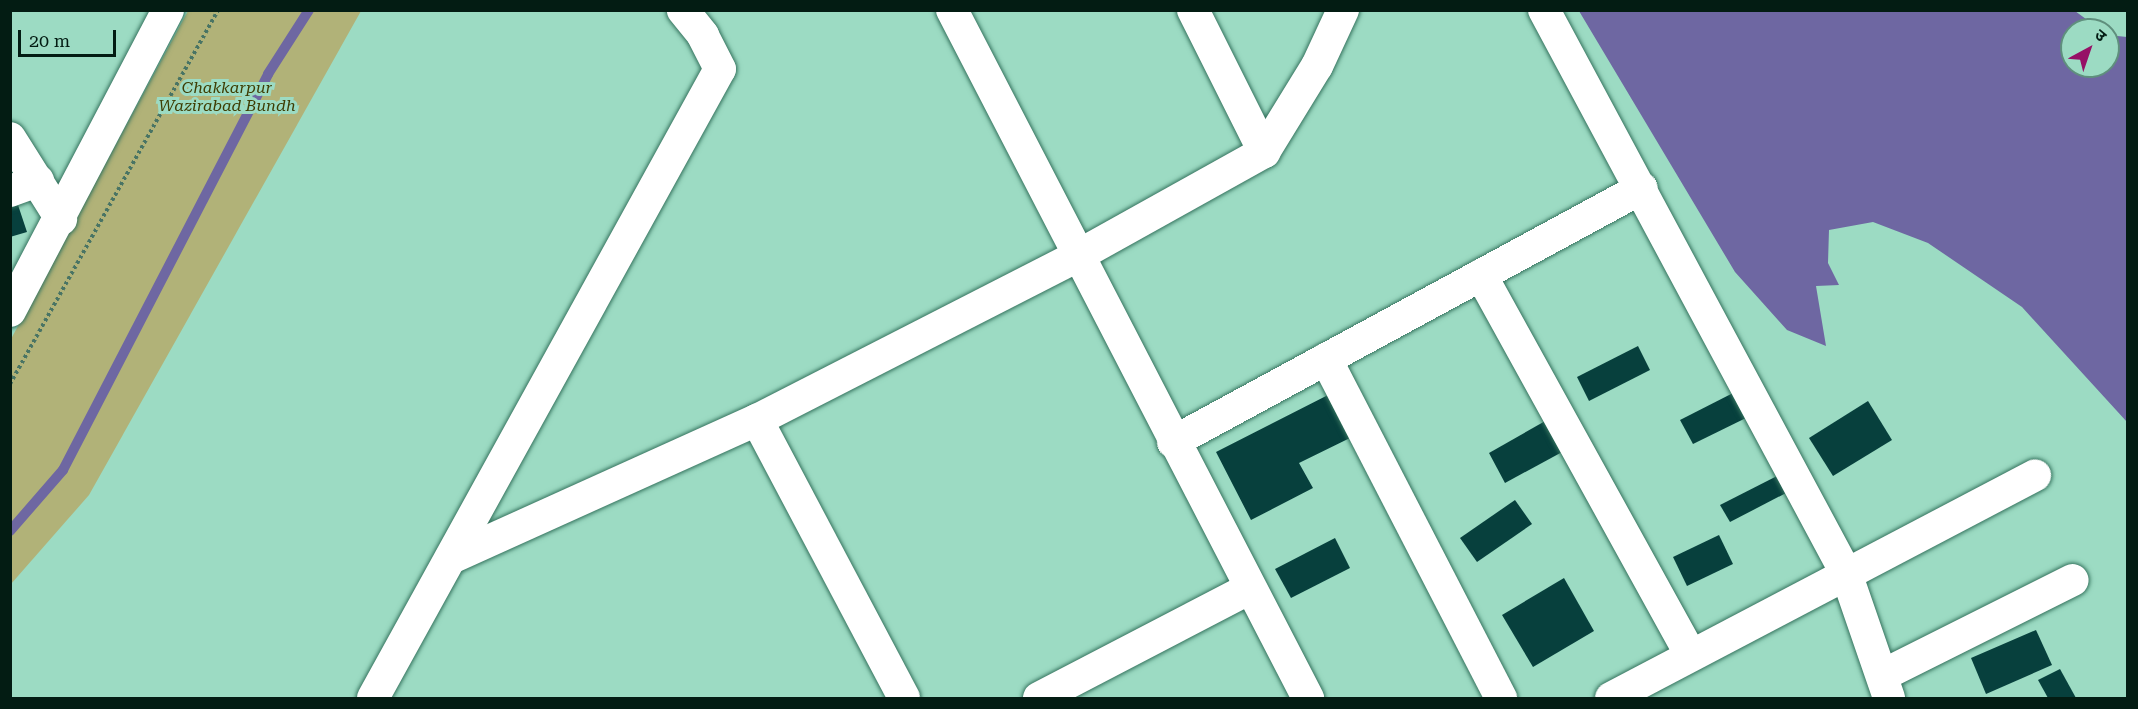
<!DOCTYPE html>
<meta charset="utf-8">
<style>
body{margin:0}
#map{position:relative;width:2138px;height:709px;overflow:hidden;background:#9cdbc3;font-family:"Roboto Serif","Noto Sans Devanagari",serif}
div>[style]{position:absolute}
.green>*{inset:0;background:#b1b278}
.water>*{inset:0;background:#6e67a2}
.stream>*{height:10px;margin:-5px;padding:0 5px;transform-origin:5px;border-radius:5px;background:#6e67a2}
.building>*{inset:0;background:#07403d}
.path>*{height:4px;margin-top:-2px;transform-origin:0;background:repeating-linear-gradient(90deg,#497464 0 3px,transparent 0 6px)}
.roads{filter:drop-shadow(0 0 2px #35735e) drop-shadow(0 0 2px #35735e)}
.street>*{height:32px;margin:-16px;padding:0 16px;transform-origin:16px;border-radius:16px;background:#fff}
span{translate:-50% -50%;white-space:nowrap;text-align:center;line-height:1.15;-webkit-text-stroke:6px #9cdbc3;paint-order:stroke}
.park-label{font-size:16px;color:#3e3d04;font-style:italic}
.frame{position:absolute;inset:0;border:12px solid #031c13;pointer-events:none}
.north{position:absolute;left:2060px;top:18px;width:60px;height:60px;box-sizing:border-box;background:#9cdbc3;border:2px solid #5f8f7d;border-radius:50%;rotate:40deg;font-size:16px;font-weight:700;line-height:24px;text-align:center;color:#031c13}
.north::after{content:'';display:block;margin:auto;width:21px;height:27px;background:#961066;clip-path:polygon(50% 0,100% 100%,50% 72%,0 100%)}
.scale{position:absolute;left:18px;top:30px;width:98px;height:27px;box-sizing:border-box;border:3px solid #031c13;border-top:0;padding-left:8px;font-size:18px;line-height:21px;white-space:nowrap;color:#031c13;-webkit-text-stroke:4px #9cdbc3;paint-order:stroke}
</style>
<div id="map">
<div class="green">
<i style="clip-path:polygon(188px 11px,361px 11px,89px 495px,11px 584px,11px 339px)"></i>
</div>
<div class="water">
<i style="clip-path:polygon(1579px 11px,2075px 11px,2101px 30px,2072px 30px,2072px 66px,2108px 66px,2108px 35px,2127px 37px,2127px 422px,2022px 307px,1928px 243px,1873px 222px,1829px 230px,1828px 263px,1839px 285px,1816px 286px,1826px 346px,1787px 330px,1735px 272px)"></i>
</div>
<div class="stream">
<i style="left:10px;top:531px;width:81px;rotate:-49deg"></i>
<i style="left:63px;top:470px;width:446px;rotate:-62.6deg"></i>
<i style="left:268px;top:74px;width:76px;rotate:-57.4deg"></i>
</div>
<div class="building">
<i style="clip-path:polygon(18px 205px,27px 232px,10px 237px,10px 208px)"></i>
<i style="clip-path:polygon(1638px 346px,1650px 370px,1589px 401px,1577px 377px)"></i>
<i style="clip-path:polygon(1735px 392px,1748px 417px,1693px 444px,1680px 420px)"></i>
<i style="clip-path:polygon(1330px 394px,1352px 437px,1299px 463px,1313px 488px,1251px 520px,1216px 452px)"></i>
<i style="clip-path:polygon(1868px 401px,1892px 440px,1833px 476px,1809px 438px)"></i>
<i style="clip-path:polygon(1547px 420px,1564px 451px,1505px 483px,1489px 453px)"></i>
<i style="clip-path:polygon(1777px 476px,1786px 493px,1730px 522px,1720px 505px)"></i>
<i style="clip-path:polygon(1515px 500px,1532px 524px,1477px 562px,1460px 538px)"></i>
<i style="clip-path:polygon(1719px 535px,1733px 564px,1687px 586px,1673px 557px)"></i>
<i style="clip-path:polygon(1335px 538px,1350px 568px,1291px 598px,1275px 569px)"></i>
<i style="clip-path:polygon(1564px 578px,1594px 631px,1533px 667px,1502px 615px)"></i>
<i style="clip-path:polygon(2036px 630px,2052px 665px,1986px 694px,1971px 658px)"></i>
<i style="clip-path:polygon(2060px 669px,2076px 698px,2048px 698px,2038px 680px)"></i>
</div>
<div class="path">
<i style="left:10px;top:384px;width:428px;rotate:-60.9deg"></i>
</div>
<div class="roads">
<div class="street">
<i style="left:952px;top:10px;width:775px;rotate:62.64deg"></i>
<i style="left:1193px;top:10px;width:159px;rotate:63.4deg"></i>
<i style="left:1544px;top:10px;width:639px;rotate:61.79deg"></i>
<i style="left:1846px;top:573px;width:132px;rotate:71deg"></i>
<i style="left:10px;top:138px;width:96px;rotate:57.8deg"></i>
<i style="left:10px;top:191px;width:30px;rotate:-20deg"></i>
<i style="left:1481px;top:275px;width:434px;rotate:61.1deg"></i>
<i style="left:10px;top:311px;width:340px;rotate:-62.3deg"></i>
<i style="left:1326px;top:359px;width:382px;rotate:62.7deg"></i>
<i style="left:757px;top:420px;width:314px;rotate:62.1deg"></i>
<i style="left:1173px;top:442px;width:533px;rotate:-28.44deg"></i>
<i style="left:451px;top:558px;width:336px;rotate:-24.3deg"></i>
<i style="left:757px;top:420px;width:364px;rotate:-27.1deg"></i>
<i style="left:1081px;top:254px;width:210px;rotate:-29.1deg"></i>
<i style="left:1264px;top:152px;width:101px;rotate:-58.4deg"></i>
<i style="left:1317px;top:66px;width:62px;rotate:-65.1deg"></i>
<i style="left:1883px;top:675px;width:212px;rotate:-26.6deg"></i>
<i style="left:373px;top:698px;width:718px;rotate:-61.12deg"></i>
<i style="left:720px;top:69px;width:38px;rotate:-117deg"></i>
<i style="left:703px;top:35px;width:32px;rotate:-129deg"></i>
<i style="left:1039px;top:698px;width:238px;rotate:-27.5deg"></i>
<i style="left:1611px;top:698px;width:479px;rotate:-27.7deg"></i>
</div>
</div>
<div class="park-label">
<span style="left:227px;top:97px">Chakkarpur<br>Wazirabad Bundh</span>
</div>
<div class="frame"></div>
<div class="north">उ</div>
<div class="scale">20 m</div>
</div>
